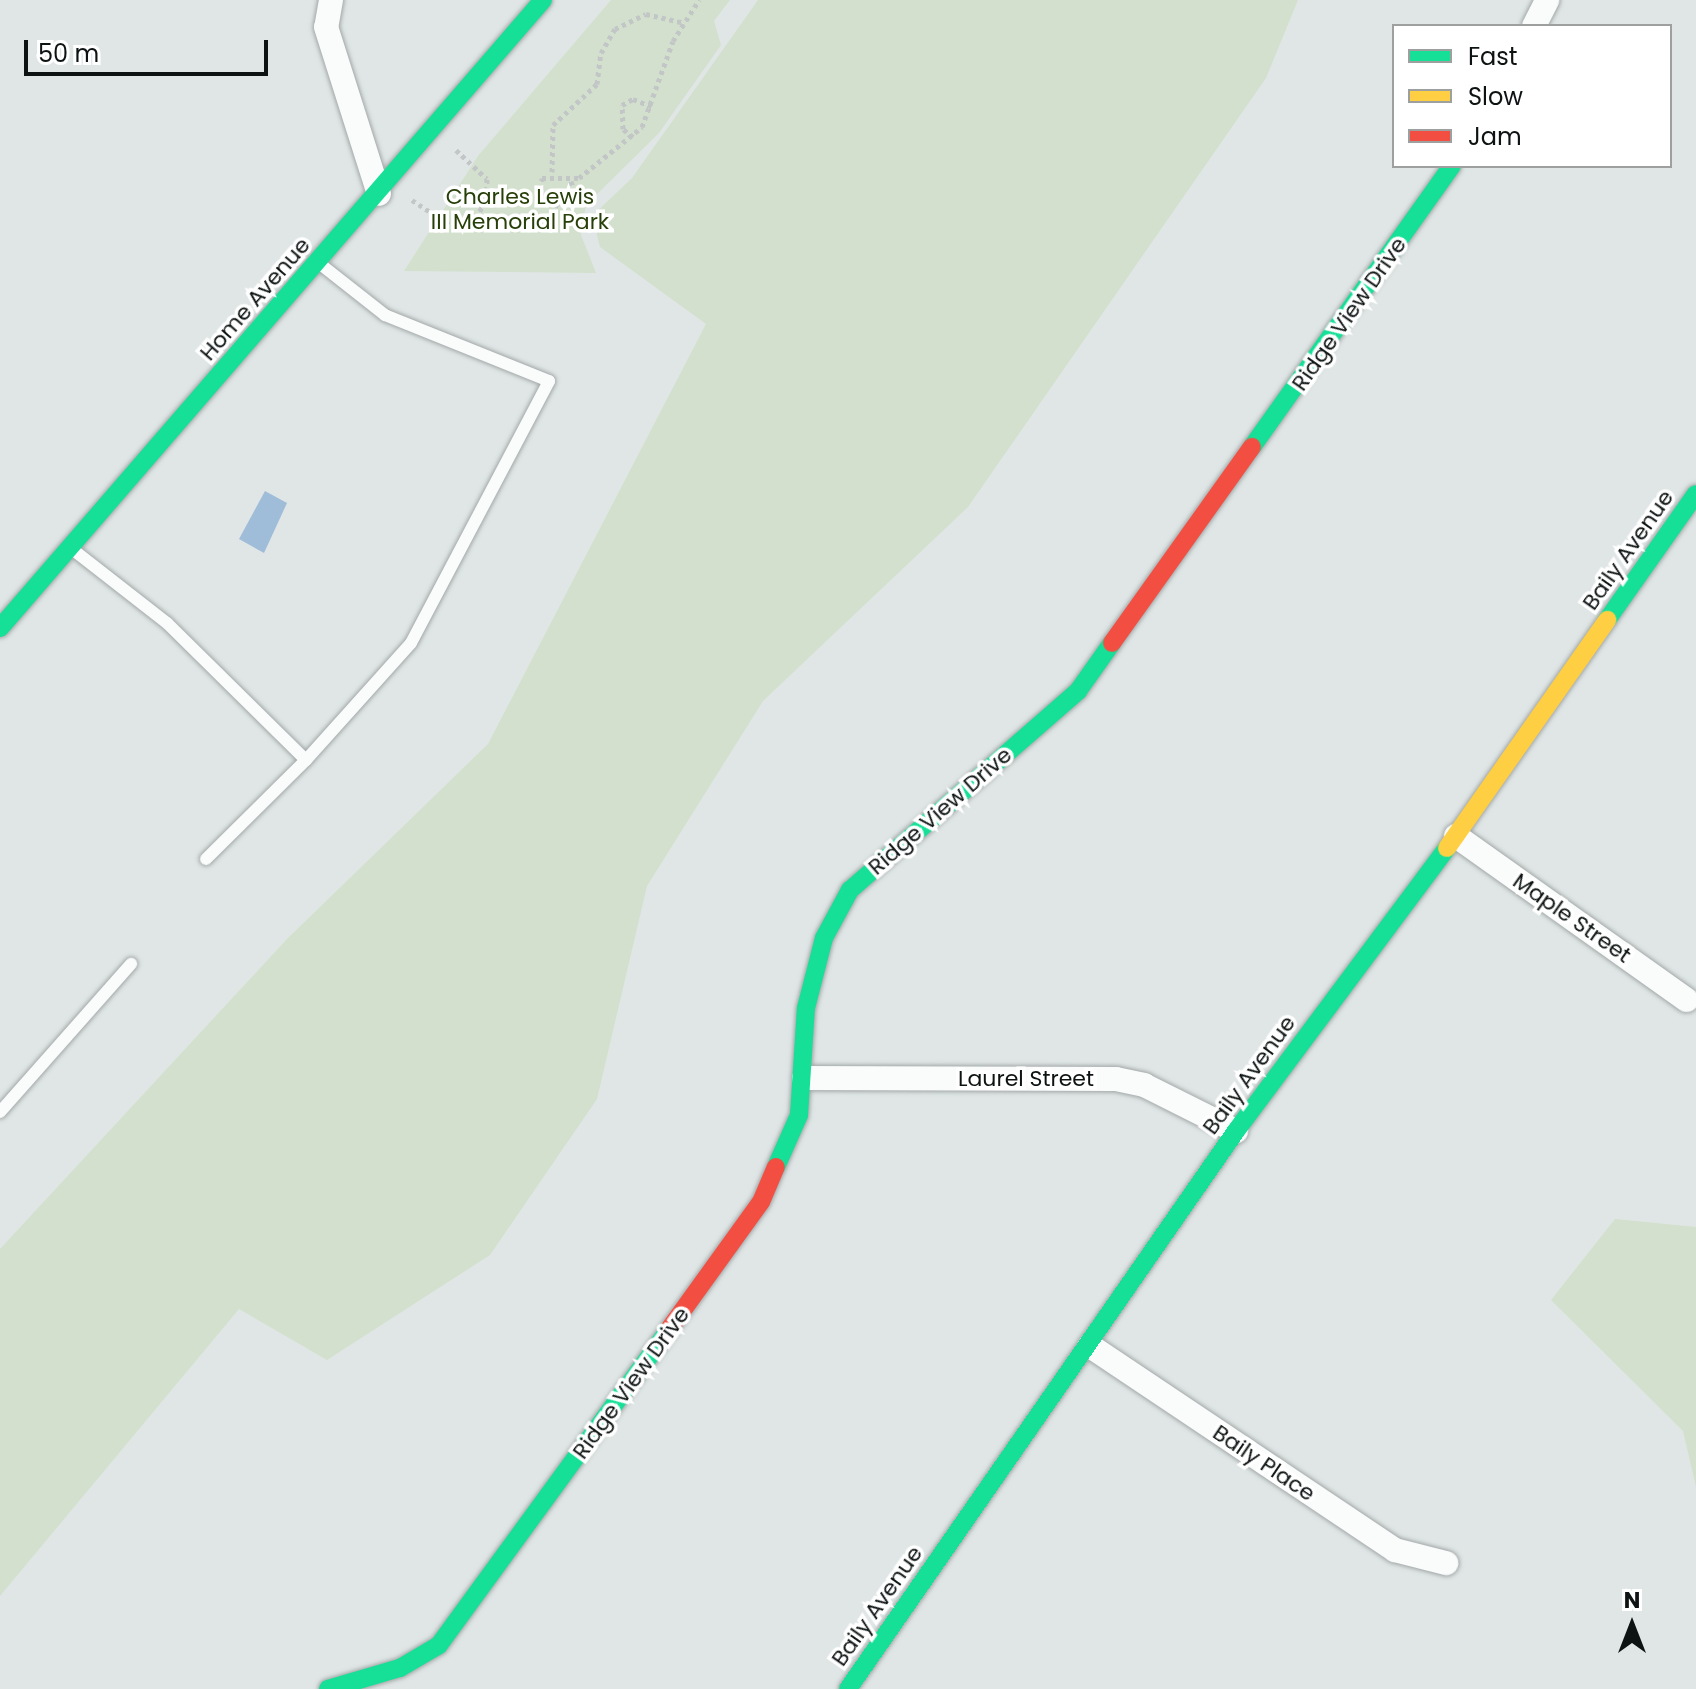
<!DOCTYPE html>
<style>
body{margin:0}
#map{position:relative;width:1696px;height:1689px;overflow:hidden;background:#e0e6e6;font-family:Poppins,sans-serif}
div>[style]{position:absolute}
.green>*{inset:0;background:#d3e0cd}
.water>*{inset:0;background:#9fbcd9}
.path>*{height:5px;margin-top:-2.5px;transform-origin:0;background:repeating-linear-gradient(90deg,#c3c6c6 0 4px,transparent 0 8px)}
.roads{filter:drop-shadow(0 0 2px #a3a8a8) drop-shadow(0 0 2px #a3a8a8)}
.lane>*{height:12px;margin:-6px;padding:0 6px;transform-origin:6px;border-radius:6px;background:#fafbfb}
.street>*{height:24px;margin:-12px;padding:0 12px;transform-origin:12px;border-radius:12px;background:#fafbfb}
.fast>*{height:18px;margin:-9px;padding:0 9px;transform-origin:9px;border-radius:9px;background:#16e098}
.slow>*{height:18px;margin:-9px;padding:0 9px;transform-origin:9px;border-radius:9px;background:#ffcf43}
.jam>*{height:18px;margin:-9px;padding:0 9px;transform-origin:9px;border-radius:9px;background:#f24e42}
span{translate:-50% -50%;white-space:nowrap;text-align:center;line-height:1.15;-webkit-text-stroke:7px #fff;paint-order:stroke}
.park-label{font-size:22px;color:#273f08}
.street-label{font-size:22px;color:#0d1212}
.legend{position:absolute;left:1392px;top:24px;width:280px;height:144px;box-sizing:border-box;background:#fff;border:2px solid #9ea0a0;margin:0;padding:10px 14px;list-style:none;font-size:24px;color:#0d1212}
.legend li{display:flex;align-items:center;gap:16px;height:40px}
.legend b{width:40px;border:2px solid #9ea0a0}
.north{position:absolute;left:1592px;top:1585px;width:80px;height:80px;-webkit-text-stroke:6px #fff;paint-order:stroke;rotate:0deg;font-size:22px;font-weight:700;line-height:32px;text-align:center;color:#0d1212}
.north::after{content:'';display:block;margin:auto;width:28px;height:36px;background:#0d1212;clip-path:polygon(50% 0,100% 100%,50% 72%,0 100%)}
.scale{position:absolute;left:24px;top:40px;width:244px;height:36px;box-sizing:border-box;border:4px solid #0d1212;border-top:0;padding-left:10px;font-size:24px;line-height:28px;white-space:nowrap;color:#0d1212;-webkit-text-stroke:6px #fff;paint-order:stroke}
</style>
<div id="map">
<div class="green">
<i style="clip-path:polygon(611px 0,730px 0,714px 21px,721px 45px,659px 133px,586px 205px,581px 235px,596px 273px,404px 271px,478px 156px)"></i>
<i style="clip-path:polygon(758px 0,1298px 0,1266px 78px,968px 507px,763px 701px,647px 886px,597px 1099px,490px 1255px,327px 1360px,239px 1309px,0 1596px,0 1249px,287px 939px,488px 744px,706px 324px,600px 247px,592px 216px,632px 178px)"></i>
<i style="clip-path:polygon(1615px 1219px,1696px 1227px,1696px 1487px,1683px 1431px,1551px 1300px)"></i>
</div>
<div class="water">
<i style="clip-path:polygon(265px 491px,287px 503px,264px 553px,239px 539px)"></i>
</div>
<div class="path">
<i style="left:633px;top:137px;width:13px;rotate:-141deg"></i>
<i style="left:623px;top:129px;width:24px;rotate:-92deg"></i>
<i style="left:622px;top:105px;width:13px;rotate:-29deg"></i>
<i style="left:633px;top:99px;width:22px;rotate:22deg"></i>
<i style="left:456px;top:150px;width:42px;rotate:43.1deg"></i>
<i style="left:487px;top:179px;width:23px;rotate:92deg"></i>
<i style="left:486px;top:202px;width:55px;rotate:-5.2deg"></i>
<i style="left:552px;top:172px;width:47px;rotate:-88.8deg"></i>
<i style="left:553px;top:125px;width:60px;rotate:-43deg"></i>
<i style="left:597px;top:84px;width:31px;rotate:-83deg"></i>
<i style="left:601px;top:53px;width:28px;rotate:-60deg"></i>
<i style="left:615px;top:29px;width:34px;rotate:-26deg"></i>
<i style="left:646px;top:14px;width:37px;rotate:13deg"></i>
<i style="left:571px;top:181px;width:9px;rotate:72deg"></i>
<i style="left:574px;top:190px;width:22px;rotate:133deg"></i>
<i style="left:559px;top:206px;width:20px;rotate:-153deg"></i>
<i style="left:541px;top:197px;width:19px;rotate:-87deg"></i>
<i style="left:542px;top:178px;width:37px"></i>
<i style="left:579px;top:178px;width:81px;rotate:-39deg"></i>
<i style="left:642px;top:127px;width:91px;rotate:-70.2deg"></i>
<i style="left:673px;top:41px;width:49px;rotate:-57.6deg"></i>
<i style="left:412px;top:200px;width:49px;rotate:33.4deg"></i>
<i style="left:453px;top:227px;width:17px;rotate:-10deg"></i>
<i style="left:470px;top:224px;width:27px;rotate:-54deg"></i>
</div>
<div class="roads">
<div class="lane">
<i style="left:72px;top:549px;width:120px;rotate:37.9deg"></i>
<i style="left:167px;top:623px;width:195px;rotate:44.6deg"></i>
<i style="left:306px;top:760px;width:157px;rotate:-48.1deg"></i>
<i style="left:411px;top:643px;width:296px;rotate:-62.2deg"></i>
<i style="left:549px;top:381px;width:177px;rotate:-158.1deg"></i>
<i style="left:385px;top:315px;width:84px;rotate:-141.8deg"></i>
<i style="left:206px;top:859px;width:141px;rotate:-44.7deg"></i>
<i style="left:0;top:1112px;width:198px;rotate:-48.5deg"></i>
</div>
<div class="street">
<i style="left:331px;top:0;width:27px;rotate:100deg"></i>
<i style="left:326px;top:27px;width:175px;rotate:72.4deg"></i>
<i style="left:1534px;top:26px;width:29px;rotate:-63deg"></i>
<i style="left:1456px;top:836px;width:283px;rotate:35.4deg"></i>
<i style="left:804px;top:1078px;width:312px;rotate:0.2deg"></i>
<i style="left:1116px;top:1079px;width:29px;rotate:12deg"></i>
<i style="left:1144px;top:1085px;width:103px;rotate:26.6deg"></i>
<i style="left:1090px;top:1346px;width:367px;rotate:33.8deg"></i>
<i style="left:1395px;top:1550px;width:53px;rotate:14.3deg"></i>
</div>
<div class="fast">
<i style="left:1252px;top:447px;width:345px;rotate:-54.6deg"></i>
<i style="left:1607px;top:620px;width:154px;rotate:-54.8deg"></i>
<i style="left:0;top:628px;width:830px;rotate:-49.15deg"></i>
<i style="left:776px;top:1167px;width:57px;rotate:-66.1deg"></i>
<i style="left:799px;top:1115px;width:107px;rotate:-86.3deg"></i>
<i style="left:806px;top:1008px;width:72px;rotate:-75.6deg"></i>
<i style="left:824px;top:938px;width:55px;rotate:-61.6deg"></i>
<i style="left:850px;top:890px;width:303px;rotate:-41.1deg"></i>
<i style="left:1078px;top:691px;width:59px;rotate:-54.7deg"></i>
<i style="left:328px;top:1689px;width:75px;rotate:-16.3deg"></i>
<i style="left:400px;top:1668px;width:45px;rotate:-30.5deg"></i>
<i style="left:439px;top:1645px;width:392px;rotate:-53.9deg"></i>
<i style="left:848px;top:1689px;width:680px;rotate:-55.19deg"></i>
<i style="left:1236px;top:1131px;width:353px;rotate:-53.3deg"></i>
</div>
<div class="slow">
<i style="left:1447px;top:848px;width:279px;rotate:-54.9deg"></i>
</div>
<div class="jam">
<i style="left:1112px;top:643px;width:241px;rotate:-54.5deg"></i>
<i style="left:670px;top:1328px;width:155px;rotate:-54.2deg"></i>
<i style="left:761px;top:1202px;width:38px;rotate:-67deg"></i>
</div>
</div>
<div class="park-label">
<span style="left:520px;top:209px">Charles Lewis<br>III Memorial Park</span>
</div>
<div class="street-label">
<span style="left:255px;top:299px;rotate:-49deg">Home Avenue</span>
<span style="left:1349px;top:314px;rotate:-55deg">Ridge View Drive</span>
<span style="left:1628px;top:550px;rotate:-55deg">Baily Avenue</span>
<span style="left:940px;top:811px;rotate:-41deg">Ridge View Drive</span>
<span style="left:1572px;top:918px;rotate:35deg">Maple Street</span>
<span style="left:1249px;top:1075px;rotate:-54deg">Baily Avenue</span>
<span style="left:1026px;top:1079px">Laurel Street</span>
<span style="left:631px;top:1383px;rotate:-54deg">Ridge View Drive</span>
<span style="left:1264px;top:1463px;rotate:34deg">Baily Place</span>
<span style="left:877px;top:1606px;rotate:-55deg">Baily Avenue</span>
</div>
<ul class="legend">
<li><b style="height:10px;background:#16e098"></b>Fast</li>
<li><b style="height:10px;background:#ffcf43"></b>Slow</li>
<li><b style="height:10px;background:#f24e42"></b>Jam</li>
</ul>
<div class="north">N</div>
<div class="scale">50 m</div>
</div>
